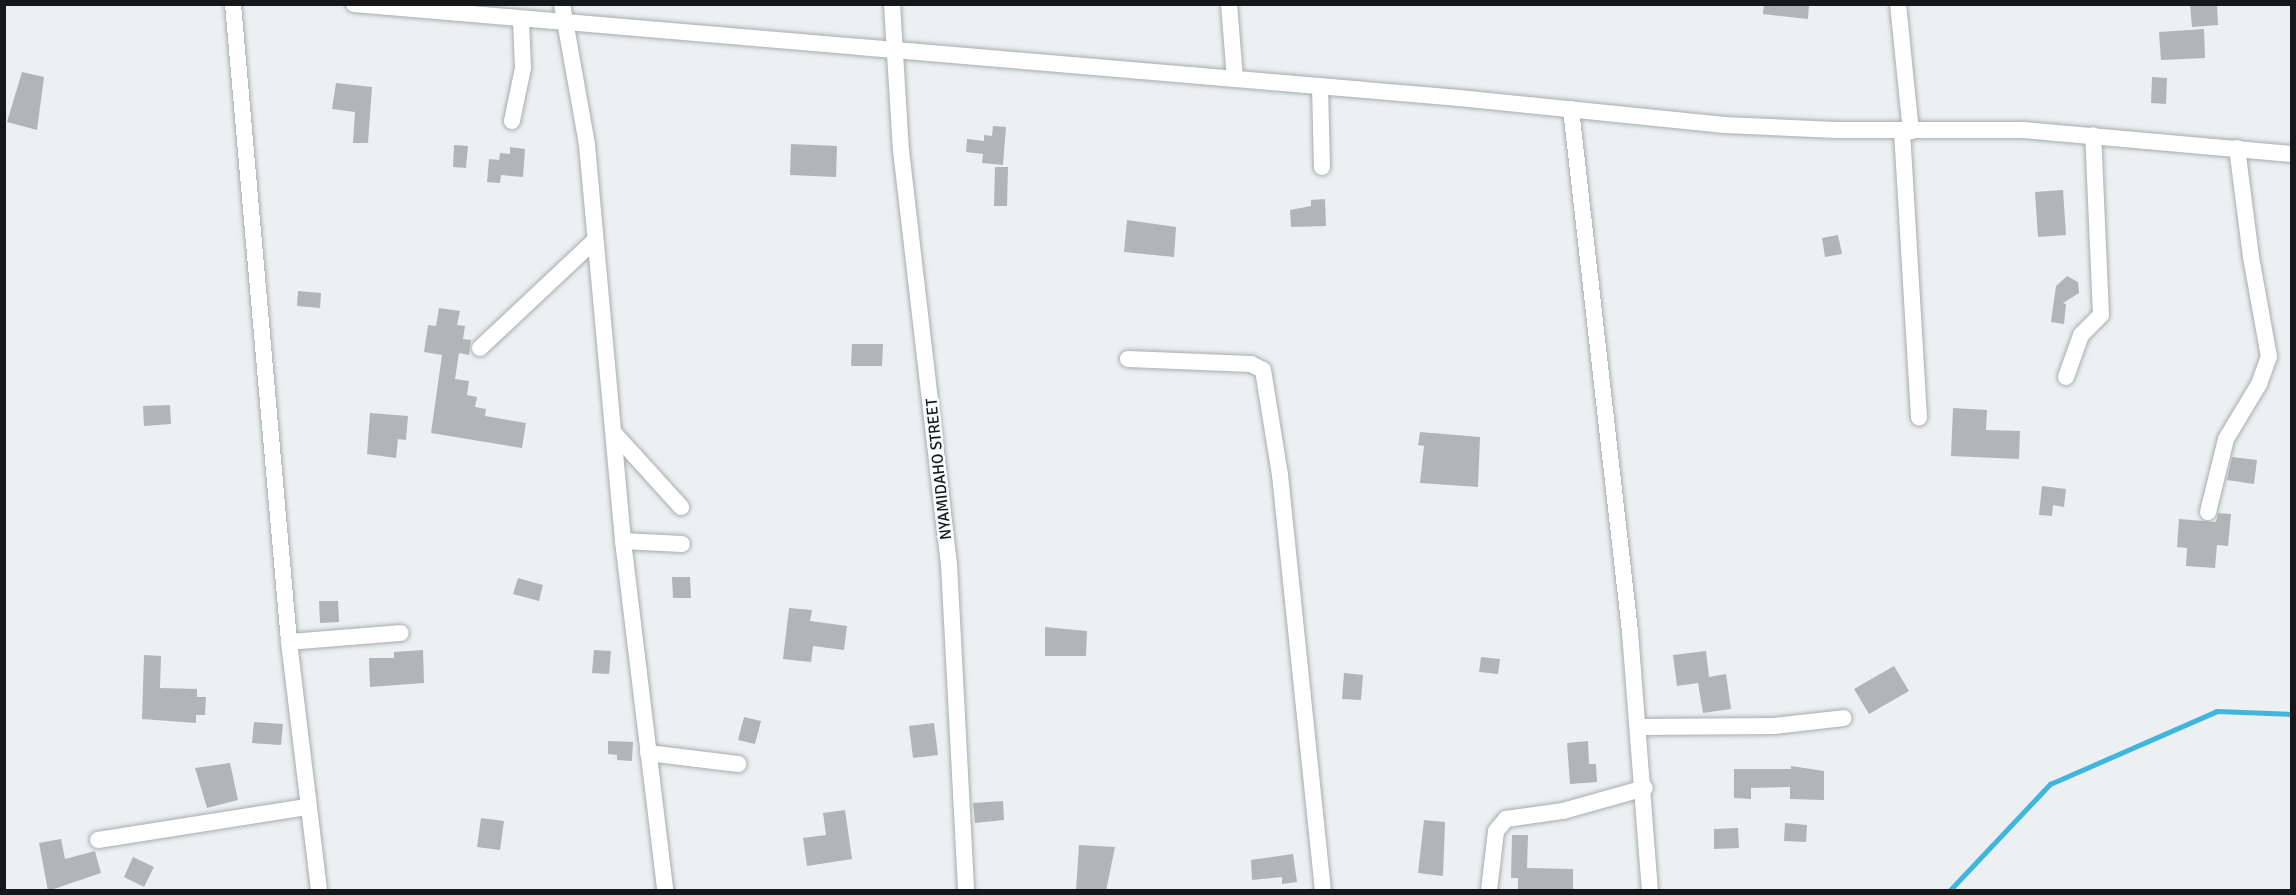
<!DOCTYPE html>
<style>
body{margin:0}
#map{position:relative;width:2296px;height:895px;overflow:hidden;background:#ecf0f2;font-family:Signika,sans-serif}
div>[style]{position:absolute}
.stream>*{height:5px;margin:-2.5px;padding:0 2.5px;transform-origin:2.5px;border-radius:2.5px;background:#40b5dd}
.building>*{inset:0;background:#b1b5b7}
.roads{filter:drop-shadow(0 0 2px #a8acad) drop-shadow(0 0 2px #a8acad)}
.street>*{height:16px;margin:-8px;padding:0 8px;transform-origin:8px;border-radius:8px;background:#fff}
span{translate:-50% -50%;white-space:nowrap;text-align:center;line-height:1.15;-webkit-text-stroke:5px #f9fdff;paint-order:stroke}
.street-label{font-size:16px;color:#161718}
.frame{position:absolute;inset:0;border:6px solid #161718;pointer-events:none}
</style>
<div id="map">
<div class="stream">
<i style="left:1950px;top:890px;width:146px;rotate:-46.7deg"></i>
<i style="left:2050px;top:784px;width:182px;rotate:-23.6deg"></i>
<i style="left:2217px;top:711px;width:75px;rotate:2.3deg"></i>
</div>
<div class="building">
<i style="clip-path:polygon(1764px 4px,1809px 4px,1808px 19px,1763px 14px)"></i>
<i style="clip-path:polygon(2190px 4px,2217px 4px,2218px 25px,2192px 27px)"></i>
<i style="clip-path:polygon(2204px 29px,2205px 58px,2161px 60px,2159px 32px)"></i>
<i style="clip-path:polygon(22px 72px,44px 77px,37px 130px,7px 122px)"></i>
<i style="clip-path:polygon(2152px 77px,2167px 78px,2166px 104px,2151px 103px)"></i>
<i style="clip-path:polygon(336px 83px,372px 87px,368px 143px,353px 143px,355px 112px,332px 109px)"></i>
<i style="clip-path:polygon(993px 126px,1006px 127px,1003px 165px,982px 163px,983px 154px,966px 152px,967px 139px,984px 141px,984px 135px,992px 136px)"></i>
<i style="clip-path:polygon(791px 144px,837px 146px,836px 177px,790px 175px)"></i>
<i style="clip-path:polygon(454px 145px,468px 146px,466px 168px,453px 167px)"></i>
<i style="clip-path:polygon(510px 147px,525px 149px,523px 177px,501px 175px,500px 183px,487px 182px,489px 159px,499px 160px,500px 153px,510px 154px)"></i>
<i style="clip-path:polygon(995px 167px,1008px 167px,1007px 206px,994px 206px)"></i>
<i style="clip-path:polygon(2063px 190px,2066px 235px,2038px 237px,2035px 192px)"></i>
<i style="clip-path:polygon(1325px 199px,1326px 226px,1291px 227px,1290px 210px,1311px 206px,1311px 200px)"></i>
<i style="clip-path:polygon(1127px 220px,1176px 227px,1174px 257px,1124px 252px)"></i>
<i style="clip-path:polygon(1838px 235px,1842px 254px,1825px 257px,1822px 238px)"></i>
<i style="clip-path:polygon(2067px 276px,2078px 282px,2079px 293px,2063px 303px,2066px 304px,2064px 324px,2051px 322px,2056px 286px)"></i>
<i style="clip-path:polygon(298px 291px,321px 293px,320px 308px,297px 306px)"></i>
<i style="clip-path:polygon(439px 308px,460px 311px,457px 325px,465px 326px,463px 339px,471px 340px,469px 355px,459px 353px,455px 379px,469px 381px,467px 395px,477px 397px,475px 407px,486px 409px,485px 416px,526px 423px,522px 448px,431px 433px,442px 355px,424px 352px,428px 325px,436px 326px)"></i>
<i style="clip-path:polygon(852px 344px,883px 344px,882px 366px,851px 366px)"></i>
<i style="clip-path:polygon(170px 405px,171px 424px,144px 426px,143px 406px)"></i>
<i style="clip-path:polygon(1953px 408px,1987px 410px,1986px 430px,2020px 431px,2019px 459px,1951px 456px)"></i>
<i style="clip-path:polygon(370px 413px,408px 416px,406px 440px,398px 439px,396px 458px,367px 454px)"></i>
<i style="clip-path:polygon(1420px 432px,1480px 437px,1478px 487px,1420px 483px,1424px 446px,1418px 445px)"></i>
<i style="clip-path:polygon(2232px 457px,2257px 460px,2254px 484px,2227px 480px)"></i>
<i style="clip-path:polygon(2042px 486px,2066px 489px,2064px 507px,2053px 505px,2052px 516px,2039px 515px)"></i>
<i style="clip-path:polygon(2218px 513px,2231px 514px,2228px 546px,2217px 545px,2215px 568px,2186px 566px,2187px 548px,2177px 547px,2179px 519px,2216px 522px)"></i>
<i style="clip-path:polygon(672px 577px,690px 577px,691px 598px,673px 598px)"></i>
<i style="clip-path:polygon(518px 578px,543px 585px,539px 601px,513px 594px)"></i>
<i style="clip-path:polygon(319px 601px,338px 601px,339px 622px,320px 623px)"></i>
<i style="clip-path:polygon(789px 608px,812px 610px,810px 621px,847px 626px,844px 650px,813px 646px,811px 662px,783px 659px)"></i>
<i style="clip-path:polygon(1045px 627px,1087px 631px,1086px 656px,1045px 656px)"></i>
<i style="clip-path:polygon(423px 650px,424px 683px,370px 687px,369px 658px,394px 658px,394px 652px)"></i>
<i style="clip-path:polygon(594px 650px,611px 651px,609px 674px,592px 673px)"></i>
<i style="clip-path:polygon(1706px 651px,1709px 677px,1726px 674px,1731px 709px,1703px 713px,1698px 683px,1677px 686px,1673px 655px)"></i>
<i style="clip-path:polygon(144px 655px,161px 656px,160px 688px,197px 689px,197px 697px,206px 697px,205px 715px,196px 715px,196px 723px,142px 719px)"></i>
<i style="clip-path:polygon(1481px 657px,1500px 659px,1498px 674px,1479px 672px)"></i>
<i style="clip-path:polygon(1894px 666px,1909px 691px,1869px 714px,1854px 689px)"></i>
<i style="clip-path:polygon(1344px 673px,1363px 675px,1361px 700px,1342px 699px)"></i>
<i style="clip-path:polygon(744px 717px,761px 721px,755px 744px,738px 740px)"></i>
<i style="clip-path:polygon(254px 722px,283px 724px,281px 745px,252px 743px)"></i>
<i style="clip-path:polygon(934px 723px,938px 755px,913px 758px,909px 726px)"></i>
<i style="clip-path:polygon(608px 741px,633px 742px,632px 761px,617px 760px,617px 755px,608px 754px)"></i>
<i style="clip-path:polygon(1588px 741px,1589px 764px,1596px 764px,1597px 782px,1570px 784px,1567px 743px)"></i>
<i style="clip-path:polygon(230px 763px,238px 800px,207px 808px,195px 768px)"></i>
<i style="clip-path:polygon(1791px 766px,1824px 771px,1824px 800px,1790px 799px,1790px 787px,1751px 788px,1751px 799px,1734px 798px,1734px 769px,1791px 769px)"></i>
<i style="clip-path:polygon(1003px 801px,1004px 820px,975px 823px,973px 803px)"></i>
<i style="clip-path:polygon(845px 810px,852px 859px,807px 866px,803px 838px,826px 835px,823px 813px)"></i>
<i style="clip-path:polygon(481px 818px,504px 821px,500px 850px,477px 847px)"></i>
<i style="clip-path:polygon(1424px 820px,1445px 822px,1443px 876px,1418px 873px)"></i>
<i style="clip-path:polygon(1785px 823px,1807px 825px,1806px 842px,1784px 841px)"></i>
<i style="clip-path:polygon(1738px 828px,1739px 848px,1714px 849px,1714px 829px)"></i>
<i style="clip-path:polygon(1512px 835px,1528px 835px,1527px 868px,1573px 869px,1573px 891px,1518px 891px,1518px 878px,1511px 878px)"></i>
<i style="clip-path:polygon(61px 839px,65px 859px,95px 851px,101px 873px,48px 891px,39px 843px)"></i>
<i style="clip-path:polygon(1079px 845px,1115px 847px,1106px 891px,1076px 891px)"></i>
<i style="clip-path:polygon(1293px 854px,1297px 882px,1282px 884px,1282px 877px,1252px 880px,1251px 860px)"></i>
<i style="clip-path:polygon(133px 857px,154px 867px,144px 887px,124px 877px)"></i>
</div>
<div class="roads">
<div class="street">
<i style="left:233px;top:4px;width:640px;rotate:84.98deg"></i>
<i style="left:289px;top:642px;width:250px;rotate:83.1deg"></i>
<i style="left:354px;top:4px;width:1109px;rotate:4.86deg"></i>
<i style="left:1459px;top:98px;width:267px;rotate:5.8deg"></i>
<i style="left:1725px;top:125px;width:111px;rotate:2.6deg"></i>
<i style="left:1836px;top:130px;width:187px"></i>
<i style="left:2023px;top:130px;width:270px;rotate:5.1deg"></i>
<i style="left:562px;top:4px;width:143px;rotate:79.9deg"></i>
<i style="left:587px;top:145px;width:398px;rotate:84.8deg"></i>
<i style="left:623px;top:541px;width:352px;rotate:83.1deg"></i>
<i style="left:892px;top:4px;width:146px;rotate:86.5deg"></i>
<i style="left:901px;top:150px;width:417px;rotate:83.4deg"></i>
<i style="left:949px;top:564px;width:326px;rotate:87deg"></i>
<i style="left:1229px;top:4px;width:74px;rotate:85.4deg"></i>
<i style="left:1898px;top:4px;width:128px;rotate:84.2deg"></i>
<i style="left:1320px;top:86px;width:81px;rotate:88.6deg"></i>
<i style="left:1571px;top:109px;width:526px;rotate:83.56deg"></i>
<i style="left:1630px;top:632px;width:259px;rotate:85.6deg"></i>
<i style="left:512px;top:121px;width:54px;rotate:-78.3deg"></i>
<i style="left:523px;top:68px;width:47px;rotate:-92.4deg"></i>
<i style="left:1902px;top:131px;width:287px;rotate:86.6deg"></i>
<i style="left:480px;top:348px;width:156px;rotate:-43.2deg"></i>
<i style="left:1128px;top:359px;width:123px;rotate:2.3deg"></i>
<i style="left:1251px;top:364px;width:13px;rotate:27deg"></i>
<i style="left:1263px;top:370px;width:106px;rotate:80.8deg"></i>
<i style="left:1280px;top:475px;width:417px;rotate:84.1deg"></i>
<i style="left:2066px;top:377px;width:45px;rotate:-70.3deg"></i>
<i style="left:2081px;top:335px;width:28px;rotate:-45deg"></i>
<i style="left:2101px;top:315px;width:180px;rotate:-92.5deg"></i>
<i style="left:614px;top:433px;width:100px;rotate:47.8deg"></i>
<i style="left:2208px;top:512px;width:75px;rotate:-76.1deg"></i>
<i style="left:2226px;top:439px;width:64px;rotate:-59deg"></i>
<i style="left:2259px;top:384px;width:29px;rotate:-70deg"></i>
<i style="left:2269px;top:357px;width:102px;rotate:-100.2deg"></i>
<i style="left:2251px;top:257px;width:110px;rotate:-97.3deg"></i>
<i style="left:623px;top:541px;width:59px;rotate:2.9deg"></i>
<i style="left:289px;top:642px;width:112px;rotate:-4.6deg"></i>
<i style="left:1639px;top:727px;width:135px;rotate:-0.4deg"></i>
<i style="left:1774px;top:726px;width:70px;rotate:-6.5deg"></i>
<i style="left:648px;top:753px;width:91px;rotate:7deg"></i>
<i style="left:98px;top:840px;width:211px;rotate:-9deg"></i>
<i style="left:1489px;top:890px;width:59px;rotate:-83.2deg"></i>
<i style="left:1496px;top:831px;width:16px;rotate:-50deg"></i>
<i style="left:1506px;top:819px;width:58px;rotate:-8deg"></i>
<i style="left:1563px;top:811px;width:85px;rotate:-15.7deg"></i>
</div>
</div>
<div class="street-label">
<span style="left:939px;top:469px;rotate:-96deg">NYAMIDAHO STREET</span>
</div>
<div class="frame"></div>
</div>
